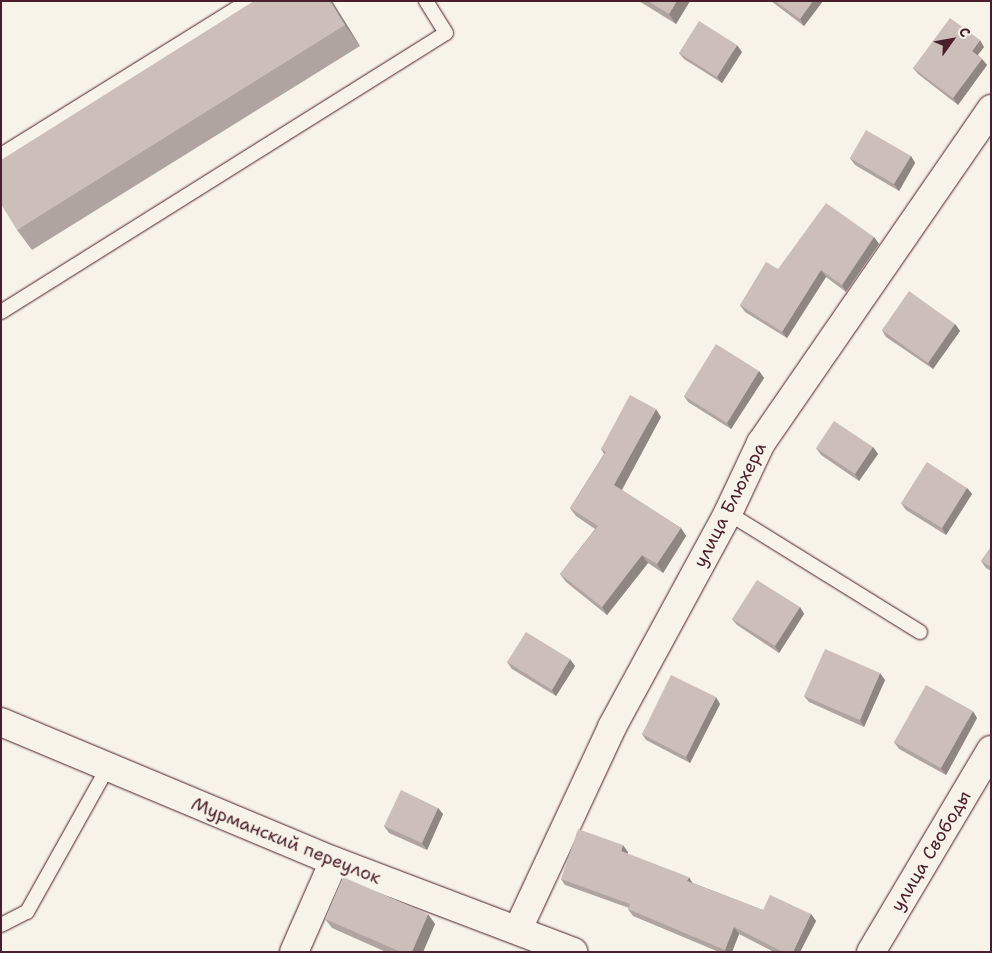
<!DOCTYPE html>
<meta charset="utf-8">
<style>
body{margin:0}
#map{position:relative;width:992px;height:953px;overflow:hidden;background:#f7f3e8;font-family:"Shantell Sans",sans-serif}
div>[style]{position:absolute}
.roads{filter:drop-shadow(0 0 1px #4a1f2b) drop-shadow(0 0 1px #4a1f2b)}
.service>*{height:14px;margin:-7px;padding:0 7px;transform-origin:7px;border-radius:7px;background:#f7f3e8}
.minor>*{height:28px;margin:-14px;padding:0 14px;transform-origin:14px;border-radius:14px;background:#f7f3e8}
.tertiary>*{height:28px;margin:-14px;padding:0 14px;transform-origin:14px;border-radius:14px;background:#f7f3e8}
.wall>*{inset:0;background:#afa49f}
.shaded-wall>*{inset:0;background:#8f8682}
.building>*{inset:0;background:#ccbfb9}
span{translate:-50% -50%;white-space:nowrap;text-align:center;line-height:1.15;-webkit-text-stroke:4.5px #f7f3e8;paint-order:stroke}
.street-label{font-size:18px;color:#4a1f2b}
.frame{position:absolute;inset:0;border:2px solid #4a1f2b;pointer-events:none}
.north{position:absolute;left:927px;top:15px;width:50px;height:50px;-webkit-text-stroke:4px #f7f3e8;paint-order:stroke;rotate:58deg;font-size:14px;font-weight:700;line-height:20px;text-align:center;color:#4a1f2b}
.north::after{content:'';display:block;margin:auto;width:18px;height:22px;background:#4a1f2b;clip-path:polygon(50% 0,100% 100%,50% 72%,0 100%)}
</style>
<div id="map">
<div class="roads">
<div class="service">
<i style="left:1px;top:155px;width:291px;rotate:-31.9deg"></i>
<i style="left:1px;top:312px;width:525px;rotate:-32.09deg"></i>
<i style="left:446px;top:33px;width:38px;rotate:-122deg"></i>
<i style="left:728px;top:513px;width:226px;rotate:31.8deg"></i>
<i style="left:1px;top:925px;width:29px;rotate:-27deg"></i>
<i style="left:27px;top:912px;width:164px;rotate:-60.8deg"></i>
</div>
<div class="minor">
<i style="left:518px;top:929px;width:223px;rotate:-65deg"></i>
<i style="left:612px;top:727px;width:243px;rotate:-61.5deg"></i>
<i style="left:728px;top:513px;width:77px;rotate:-64.8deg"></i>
<i style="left:761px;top:443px;width:406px;rotate:-55.4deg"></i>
<i style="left:294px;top:952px;width:99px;rotate:-66.3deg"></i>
<i style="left:871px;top:952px;width:235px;rotate:-59.3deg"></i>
</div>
<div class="tertiary">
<i style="left:1px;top:722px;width:361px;rotate:22.7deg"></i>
<i style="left:334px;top:861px;width:256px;rotate:20.8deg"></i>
</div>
</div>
<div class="wall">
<i style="clip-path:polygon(332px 1px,360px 46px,32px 250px,17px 230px)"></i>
<i style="clip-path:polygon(639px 1px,690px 1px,676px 24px)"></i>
<i style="clip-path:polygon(771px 1px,823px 1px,804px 26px)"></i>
<i style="clip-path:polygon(984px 47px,978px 55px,982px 59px,987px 65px,958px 105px,918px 74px,913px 68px)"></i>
<i style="clip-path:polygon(742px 52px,722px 83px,684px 59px,679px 53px)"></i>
<i style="clip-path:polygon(911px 156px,915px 163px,899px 191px,855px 165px,850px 158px)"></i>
<i style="clip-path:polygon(874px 237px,879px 244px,846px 292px,826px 277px,787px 338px,745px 312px,740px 305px,778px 269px)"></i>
<i style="clip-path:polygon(955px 324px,960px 331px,933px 369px,886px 337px,882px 330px)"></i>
<i style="clip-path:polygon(759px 371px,764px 378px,731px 429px,688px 402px,684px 396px)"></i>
<i style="clip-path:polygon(661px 417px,622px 490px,681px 528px,686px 536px,663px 573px,648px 563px,607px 615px,566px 582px,560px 574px,595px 529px,576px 516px,570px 508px,604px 454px,601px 449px)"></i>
<i style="clip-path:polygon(873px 447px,878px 454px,859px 481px,821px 455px,816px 448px)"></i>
<i style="clip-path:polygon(967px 488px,972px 494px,946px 535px,906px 510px,901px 503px)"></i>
<i style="clip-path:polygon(991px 547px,991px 571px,986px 568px,981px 561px)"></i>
<i style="clip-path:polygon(800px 607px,804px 614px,779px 653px,737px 625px,732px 619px)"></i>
<i style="clip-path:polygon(507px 662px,575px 666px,556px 696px,512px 669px)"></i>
<i style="clip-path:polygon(885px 680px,864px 727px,809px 702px,804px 696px)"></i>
<i style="clip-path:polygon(720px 704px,690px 763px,646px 740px,642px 734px)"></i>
<i style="clip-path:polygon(977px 718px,946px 775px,899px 749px,894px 742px)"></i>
<i style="clip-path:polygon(438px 808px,443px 814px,427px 850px,389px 833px,384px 826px)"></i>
<i style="clip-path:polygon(628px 852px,627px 854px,693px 883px,763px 910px,811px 914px,816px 921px,800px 952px,774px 952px,739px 934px,732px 952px,719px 952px,633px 916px,628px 909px,629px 908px,565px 885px,561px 879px)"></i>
<i style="clip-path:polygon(325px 919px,435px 924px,423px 952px,386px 952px,332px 928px)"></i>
</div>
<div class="shaded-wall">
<i style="clip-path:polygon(330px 1px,332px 1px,360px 46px,345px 25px)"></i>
<i style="clip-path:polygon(677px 1px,690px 1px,676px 24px,669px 14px)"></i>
<i style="clip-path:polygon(813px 1px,823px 1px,804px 26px,800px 19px)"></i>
<i style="clip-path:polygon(980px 40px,984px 47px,976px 57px,972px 51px)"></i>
<i style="clip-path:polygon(737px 45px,742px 52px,722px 83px,717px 77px)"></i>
<i style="clip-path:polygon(982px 59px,987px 65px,958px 105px,953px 98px)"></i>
<i style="clip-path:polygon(911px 156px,915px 163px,899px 191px,894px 184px)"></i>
<i style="clip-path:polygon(874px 237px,879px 244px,846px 292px,842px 285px)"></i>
<i style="clip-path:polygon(821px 270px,826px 277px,787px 338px,782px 332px)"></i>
<i style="clip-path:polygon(955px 324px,960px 331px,933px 369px,928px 363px)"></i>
<i style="clip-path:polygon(759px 371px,764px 378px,731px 429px,727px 423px)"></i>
<i style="clip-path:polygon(656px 409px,661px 417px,620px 493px,614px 485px)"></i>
<i style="clip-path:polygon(873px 447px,878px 454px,859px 481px,855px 474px)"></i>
<i style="clip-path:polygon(967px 488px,972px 494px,946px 535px,942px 528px)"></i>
<i style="clip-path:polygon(681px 528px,686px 536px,663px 573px,657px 564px)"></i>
<i style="clip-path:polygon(642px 555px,648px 563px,607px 615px,602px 607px)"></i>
<i style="clip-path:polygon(800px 607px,804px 614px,779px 653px,775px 646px)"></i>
<i style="clip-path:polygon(570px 659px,575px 666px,556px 696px,552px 690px)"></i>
<i style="clip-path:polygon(880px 673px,885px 680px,864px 727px,860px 720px)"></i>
<i style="clip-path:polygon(716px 697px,720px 704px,690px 763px,686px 757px)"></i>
<i style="clip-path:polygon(973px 711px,977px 718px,946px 775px,941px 768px)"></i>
<i style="clip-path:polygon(438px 808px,443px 814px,427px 850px,422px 843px)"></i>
<i style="clip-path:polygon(623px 845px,628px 852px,626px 858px,621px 851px)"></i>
<i style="clip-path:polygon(689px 877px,693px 884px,687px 881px)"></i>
<i style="clip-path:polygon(428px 914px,435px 924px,423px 952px,412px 952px)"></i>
<i style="clip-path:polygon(811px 914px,816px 921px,800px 952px,793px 952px)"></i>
<i style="clip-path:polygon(734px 927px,739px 934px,732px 952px,727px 952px,725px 950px)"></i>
</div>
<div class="building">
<i style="clip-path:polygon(254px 1px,330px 1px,345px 25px,17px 230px,1px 204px,1px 160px)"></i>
<i style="clip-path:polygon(648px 1px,677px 1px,669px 14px)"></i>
<i style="clip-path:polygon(775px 1px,813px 1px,800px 19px)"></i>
<i style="clip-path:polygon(950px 18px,980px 40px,972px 51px,982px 59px,953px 98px,913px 68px)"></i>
<i style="clip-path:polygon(699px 21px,737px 45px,717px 77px,679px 53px)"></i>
<i style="clip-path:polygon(866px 130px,911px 156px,894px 184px,850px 158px)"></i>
<i style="clip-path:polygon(826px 203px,874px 237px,842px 285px,821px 270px,782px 332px,740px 305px,766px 262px,778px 269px)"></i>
<i style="clip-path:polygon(909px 291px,955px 324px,928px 363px,882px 330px)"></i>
<i style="clip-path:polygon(716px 344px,759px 371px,727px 423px,684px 396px)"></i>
<i style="clip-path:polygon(630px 395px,656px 409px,614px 485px,681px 528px,657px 564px,642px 555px,602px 607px,560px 574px,598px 526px,570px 508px,606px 452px,601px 449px)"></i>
<i style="clip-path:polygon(834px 421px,873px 447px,855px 474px,816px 448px)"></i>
<i style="clip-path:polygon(927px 462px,967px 488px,942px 528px,901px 503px)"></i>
<i style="clip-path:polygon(991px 547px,991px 567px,981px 561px)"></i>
<i style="clip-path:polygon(757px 580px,800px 607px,775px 646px,732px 619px)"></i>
<i style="clip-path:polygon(526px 632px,570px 659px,552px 690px,507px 662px)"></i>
<i style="clip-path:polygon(825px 649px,880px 673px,860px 720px,804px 696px)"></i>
<i style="clip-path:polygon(671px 675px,716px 697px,686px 757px,642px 734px)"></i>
<i style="clip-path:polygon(926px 685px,973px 711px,941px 768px,894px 742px)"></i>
<i style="clip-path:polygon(401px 790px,438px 808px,422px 843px,384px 826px)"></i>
<i style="clip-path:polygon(578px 829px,623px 845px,621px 851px,689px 877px,687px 881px,763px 910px,770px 895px,811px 914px,793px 952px,783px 952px,734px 927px,725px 950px,628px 909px,630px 904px,561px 879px)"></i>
<i style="clip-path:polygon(343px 877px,428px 914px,412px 952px,401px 952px,325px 919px)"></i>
</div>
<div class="street-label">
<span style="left:730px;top:505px;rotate:-63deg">улица Блюхера</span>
<span style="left:286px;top:841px;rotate:22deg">Мурманский переулок</span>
<span style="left:931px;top:851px;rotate:-59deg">улица Свободы</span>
</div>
<div class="frame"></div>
<div class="north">С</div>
</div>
